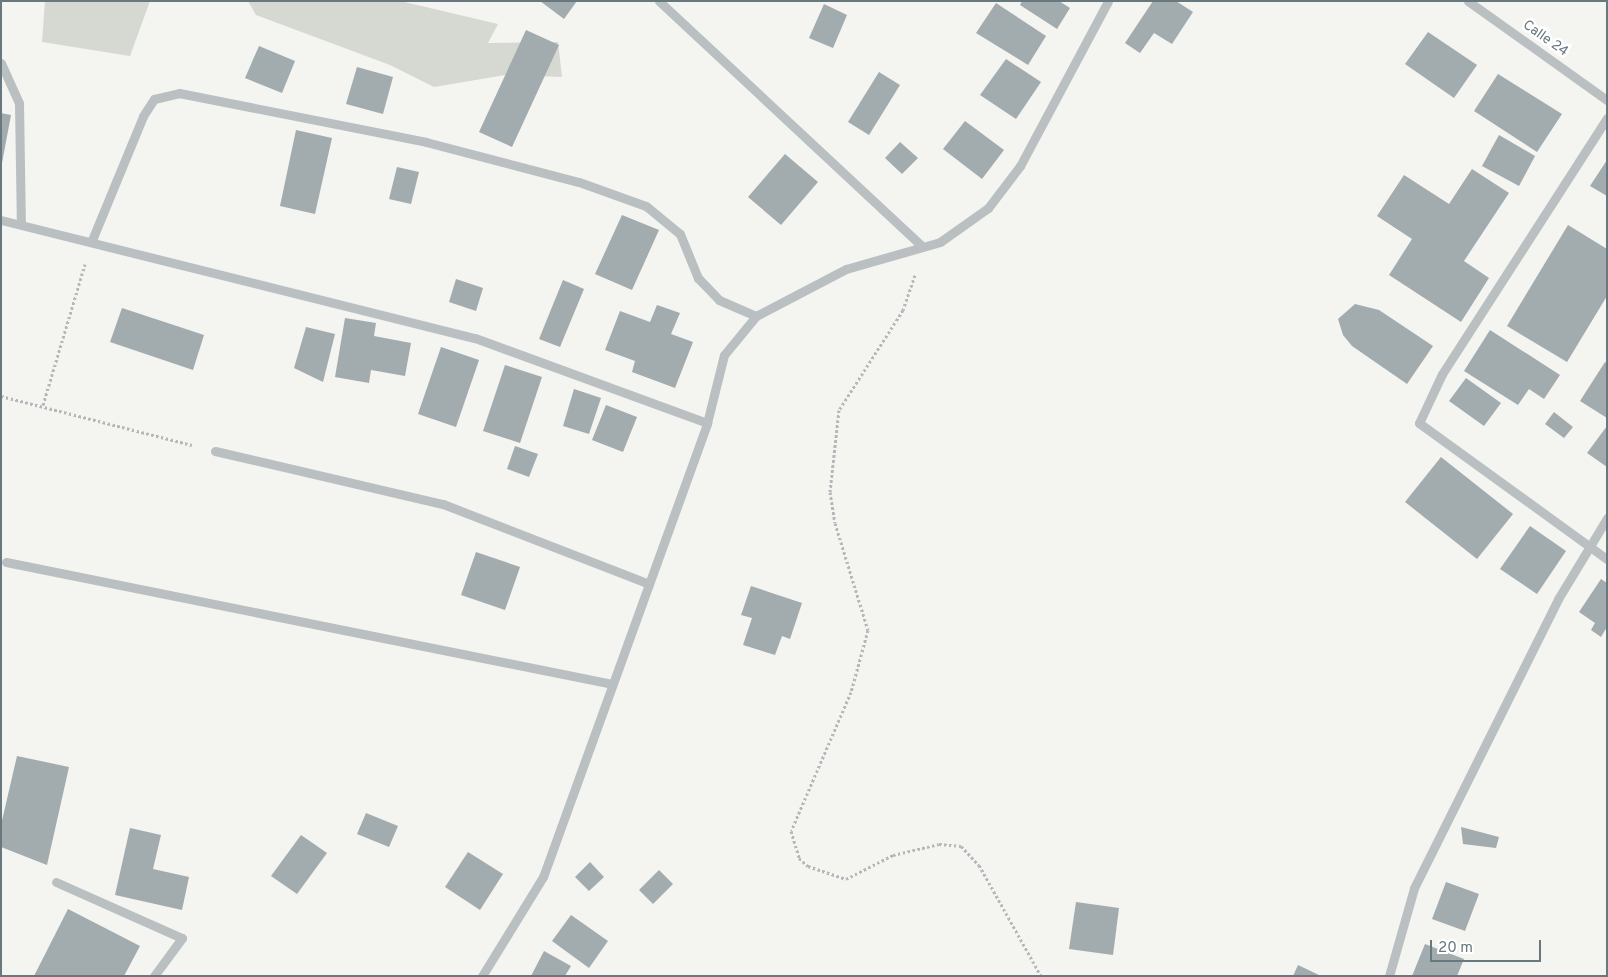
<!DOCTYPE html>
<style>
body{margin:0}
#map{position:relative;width:1608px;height:977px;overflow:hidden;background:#f4f4f1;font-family:Overpass,sans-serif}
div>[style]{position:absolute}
.green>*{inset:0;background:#d5d9d1}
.building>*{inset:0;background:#a2abae}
.path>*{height:3px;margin-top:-1.5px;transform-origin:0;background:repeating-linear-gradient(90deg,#b4b8ba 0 2.5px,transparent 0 5px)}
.minor>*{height:9px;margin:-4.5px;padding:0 4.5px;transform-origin:4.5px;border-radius:4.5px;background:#babfc1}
span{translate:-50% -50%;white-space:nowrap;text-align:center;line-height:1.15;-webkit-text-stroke:5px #fff;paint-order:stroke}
.street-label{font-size:14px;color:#67787f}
.frame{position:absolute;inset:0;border:2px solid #67787f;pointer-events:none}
.scale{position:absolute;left:1430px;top:940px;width:111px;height:22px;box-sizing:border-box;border:2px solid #67787f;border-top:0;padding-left:6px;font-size:15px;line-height:18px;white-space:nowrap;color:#67787f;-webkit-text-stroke:4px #fff;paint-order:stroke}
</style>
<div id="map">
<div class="green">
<i style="clip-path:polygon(45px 1px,150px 1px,130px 56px,42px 42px)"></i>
<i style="clip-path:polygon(248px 1px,400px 1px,498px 24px,488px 43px,558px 42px,562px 77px,505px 75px,434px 87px,390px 65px,256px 15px)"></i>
</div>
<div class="building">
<i style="clip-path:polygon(540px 1px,577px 1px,564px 19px)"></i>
<i style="clip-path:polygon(1022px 1px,1059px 1px,1070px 8px,1057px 29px,1020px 5px)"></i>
<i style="clip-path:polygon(1153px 1px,1176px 1px,1193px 12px,1172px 44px,1154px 33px,1140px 53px,1125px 43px)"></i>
<i style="clip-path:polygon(996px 3px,1046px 36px,1028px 65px,976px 33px)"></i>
<i style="clip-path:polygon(824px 4px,847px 15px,833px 48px,809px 38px)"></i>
<i style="clip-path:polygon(526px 30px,559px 45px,512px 147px,479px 132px)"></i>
<i style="clip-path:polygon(1428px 32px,1477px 65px,1454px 98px,1405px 64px)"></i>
<i style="clip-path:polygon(259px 46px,295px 61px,282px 93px,245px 78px)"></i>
<i style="clip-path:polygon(1006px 59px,1041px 82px,1016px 119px,980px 95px)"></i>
<i style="clip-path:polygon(357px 67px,393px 77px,383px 114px,346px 104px)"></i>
<i style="clip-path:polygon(879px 72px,900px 85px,869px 135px,848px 122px)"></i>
<i style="clip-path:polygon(1498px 74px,1562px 114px,1537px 152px,1474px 111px)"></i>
<i style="clip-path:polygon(1px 113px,11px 115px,2px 163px,1px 162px)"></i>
<i style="clip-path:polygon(965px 121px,1004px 150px,982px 179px,943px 149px)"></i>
<i style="clip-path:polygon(296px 130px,332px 138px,315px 214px,280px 206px)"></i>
<i style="clip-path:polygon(1499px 135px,1535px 156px,1519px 186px,1482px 166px)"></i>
<i style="clip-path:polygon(900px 142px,918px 158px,902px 174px,885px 158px)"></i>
<i style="clip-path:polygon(785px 154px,818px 182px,781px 225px,748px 197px)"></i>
<i style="clip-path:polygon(1607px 160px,1607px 196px,1590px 186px)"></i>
<i style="clip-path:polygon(397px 167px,419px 172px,411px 204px,389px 199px)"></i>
<i style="clip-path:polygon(1472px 169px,1509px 193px,1464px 261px,1489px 278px,1461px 322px,1389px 275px,1412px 239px,1377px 216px,1404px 175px,1449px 204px)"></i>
<i style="clip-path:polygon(622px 215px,659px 230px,632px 290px,595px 274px)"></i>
<i style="clip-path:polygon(1568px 225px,1607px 249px,1607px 296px,1567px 362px,1507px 326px)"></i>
<i style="clip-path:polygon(456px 279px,483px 288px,476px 311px,449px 302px)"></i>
<i style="clip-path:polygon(563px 280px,584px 289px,560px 347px,539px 339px)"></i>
<i style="clip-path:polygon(1355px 304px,1379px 310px,1433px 346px,1407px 384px,1352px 346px,1343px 335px,1338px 319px)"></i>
<i style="clip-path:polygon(657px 305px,680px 313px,671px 334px,693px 342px,675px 388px,632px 372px,635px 361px,605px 350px,620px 311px,650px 322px)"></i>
<i style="clip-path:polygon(122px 308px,204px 335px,193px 370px,110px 342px)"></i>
<i style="clip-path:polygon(345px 318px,376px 323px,374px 336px,411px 343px,405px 376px,371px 370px,369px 383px,335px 377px)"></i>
<i style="clip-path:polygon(306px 327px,335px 334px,323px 382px,294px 368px)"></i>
<i style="clip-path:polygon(1490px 330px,1560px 375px,1544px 399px,1529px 389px,1518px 405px,1464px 371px)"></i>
<i style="clip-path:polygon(441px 347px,479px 360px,456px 427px,418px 414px)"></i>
<i style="clip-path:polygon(1605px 362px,1607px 363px,1607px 418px,1580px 401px)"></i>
<i style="clip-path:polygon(505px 365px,542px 377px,520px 443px,483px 431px)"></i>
<i style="clip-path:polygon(1466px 378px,1501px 403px,1484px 426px,1449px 401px)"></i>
<i style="clip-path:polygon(574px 389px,601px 398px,589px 434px,563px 426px)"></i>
<i style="clip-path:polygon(606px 405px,637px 417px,623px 452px,592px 440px)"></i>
<i style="clip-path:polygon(1554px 412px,1573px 427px,1564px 438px,1545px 424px)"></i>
<i style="clip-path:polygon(1607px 426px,1607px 467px,1587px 453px)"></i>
<i style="clip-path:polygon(515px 446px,538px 454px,529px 477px,507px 469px)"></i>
<i style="clip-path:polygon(1441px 457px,1513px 514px,1477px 559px,1405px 502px)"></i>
<i style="clip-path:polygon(1530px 526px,1566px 551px,1537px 594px,1500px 569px)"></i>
<i style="clip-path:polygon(476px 552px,520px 567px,505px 610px,461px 595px)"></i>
<i style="clip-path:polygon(1601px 579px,1607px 583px,1607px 627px,1601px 637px,1591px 630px,1595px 623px,1579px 612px)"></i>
<i style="clip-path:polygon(751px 586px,802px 603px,790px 639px,782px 636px,775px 655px,743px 645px,752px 618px,741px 615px)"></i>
<i style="clip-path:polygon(17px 756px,69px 767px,47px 865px,1px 847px,1px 825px)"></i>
<i style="clip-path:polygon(366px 813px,398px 826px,389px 847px,357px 834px)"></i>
<i style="clip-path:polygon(1461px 827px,1499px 837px,1496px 848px,1463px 844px)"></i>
<i style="clip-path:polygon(130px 828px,161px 835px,153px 869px,189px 877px,182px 910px,115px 895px)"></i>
<i style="clip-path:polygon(301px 835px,327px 853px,297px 894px,271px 876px)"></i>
<i style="clip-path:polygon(468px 852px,503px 874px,480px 910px,445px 887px)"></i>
<i style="clip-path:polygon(590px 862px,604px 877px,589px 891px,575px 877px)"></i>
<i style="clip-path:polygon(659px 870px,673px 884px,653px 904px,639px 890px)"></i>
<i style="clip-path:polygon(1446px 882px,1479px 894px,1465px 931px,1432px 919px)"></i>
<i style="clip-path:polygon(1076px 902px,1119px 908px,1113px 955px,1069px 949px)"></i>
<i style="clip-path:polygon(68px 909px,140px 946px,124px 976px,34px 976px)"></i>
<i style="clip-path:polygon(571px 915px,608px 941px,589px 968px,552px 941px)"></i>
<i style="clip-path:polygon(1425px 944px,1464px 959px,1457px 976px,1412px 976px)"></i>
<i style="clip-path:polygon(544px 951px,571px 966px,565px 976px,531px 976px)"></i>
<i style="clip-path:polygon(1298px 965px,1321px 976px,1293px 976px)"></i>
</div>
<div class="path">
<i style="left:915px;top:275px;width:37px;rotate:109deg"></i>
<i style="left:903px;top:310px;width:119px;rotate:122.6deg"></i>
<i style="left:839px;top:410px;width:82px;rotate:96.3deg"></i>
<i style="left:830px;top:492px;width:31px;rotate:81deg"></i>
<i style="left:835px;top:523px;width:112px;rotate:72.9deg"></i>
<i style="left:868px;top:630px;width:64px;rotate:105.3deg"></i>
<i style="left:851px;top:692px;width:151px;rotate:113.3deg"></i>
<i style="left:791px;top:831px;width:28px;rotate:73deg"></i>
<i style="left:799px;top:858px;width:12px;rotate:42deg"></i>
<i style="left:808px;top:866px;width:40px;rotate:18.9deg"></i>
<i style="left:846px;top:879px;width:53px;rotate:-27.1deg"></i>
<i style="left:893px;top:855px;width:47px;rotate:-13.4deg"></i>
<i style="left:939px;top:844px;width:22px;rotate:5deg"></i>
<i style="left:961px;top:846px;width:26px;rotate:47deg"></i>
<i style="left:979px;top:865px;width:127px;rotate:60.8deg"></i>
<i style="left:1px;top:396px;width:197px;rotate:14.4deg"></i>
<i style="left:43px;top:405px;width:147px;rotate:-73.4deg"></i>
</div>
<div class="minor">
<i style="left:659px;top:1px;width:358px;rotate:43deg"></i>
<i style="left:1468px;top:1px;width:171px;rotate:35.5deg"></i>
<i style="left:1px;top:63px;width:44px;rotate:65.8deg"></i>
<i style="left:19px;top:103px;width:121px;rotate:89.1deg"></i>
<i style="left:1607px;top:118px;width:305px;rotate:122.8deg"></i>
<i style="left:1442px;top:374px;width:54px;rotate:115.1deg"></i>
<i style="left:1419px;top:423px;width:232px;rotate:35.9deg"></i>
<i style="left:1px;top:220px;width:488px;rotate:14deg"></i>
<i style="left:475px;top:338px;width:247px;rotate:20.1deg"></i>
<i style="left:92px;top:240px;width:134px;rotate:-67.6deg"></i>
<i style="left:143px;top:116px;width:20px;rotate:-57deg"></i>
<i style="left:154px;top:99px;width:26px;rotate:-13deg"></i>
<i style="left:179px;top:93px;width:252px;rotate:11.2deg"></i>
<i style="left:426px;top:142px;width:158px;rotate:14.7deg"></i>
<i style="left:579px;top:182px;width:71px;rotate:19.7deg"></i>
<i style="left:646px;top:206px;width:44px;rotate:39.5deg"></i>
<i style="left:680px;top:234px;width:48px;rotate:67.8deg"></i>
<i style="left:698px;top:278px;width:30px;rotate:46deg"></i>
<i style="left:719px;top:300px;width:40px;rotate:23.4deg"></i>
<i style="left:215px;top:451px;width:234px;rotate:13.1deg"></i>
<i style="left:443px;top:504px;width:221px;rotate:21.2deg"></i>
<i style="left:6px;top:562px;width:618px;rotate:11.38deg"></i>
<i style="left:56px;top:882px;width:138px;rotate:24deg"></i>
<i style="left:182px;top:938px;width:47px;rotate:126.4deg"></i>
<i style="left:482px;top:976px;width:116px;rotate:-58.4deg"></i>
<i style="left:543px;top:877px;width:483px;rotate:-70.1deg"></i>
<i style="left:707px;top:423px;width:70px;rotate:-76deg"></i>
<i style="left:724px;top:355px;width:50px;rotate:-50.6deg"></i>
<i style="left:756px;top:316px;width:102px;rotate:-27.6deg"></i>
<i style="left:846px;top:269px;width:98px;rotate:-16deg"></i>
<i style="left:940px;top:242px;width:59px;rotate:-35.3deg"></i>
<i style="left:988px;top:208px;width:53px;rotate:-52.7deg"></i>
<i style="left:1020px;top:166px;width:187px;rotate:-61.9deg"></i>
<i style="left:1389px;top:976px;width:91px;rotate:-74.1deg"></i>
<i style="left:1414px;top:888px;width:323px;rotate:-63.5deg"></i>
<i style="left:1558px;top:599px;width:95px;rotate:-58.8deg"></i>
</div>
<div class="street-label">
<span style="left:1545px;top:39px;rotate:35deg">Calle 24</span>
</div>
<div class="frame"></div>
<div class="scale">20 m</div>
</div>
